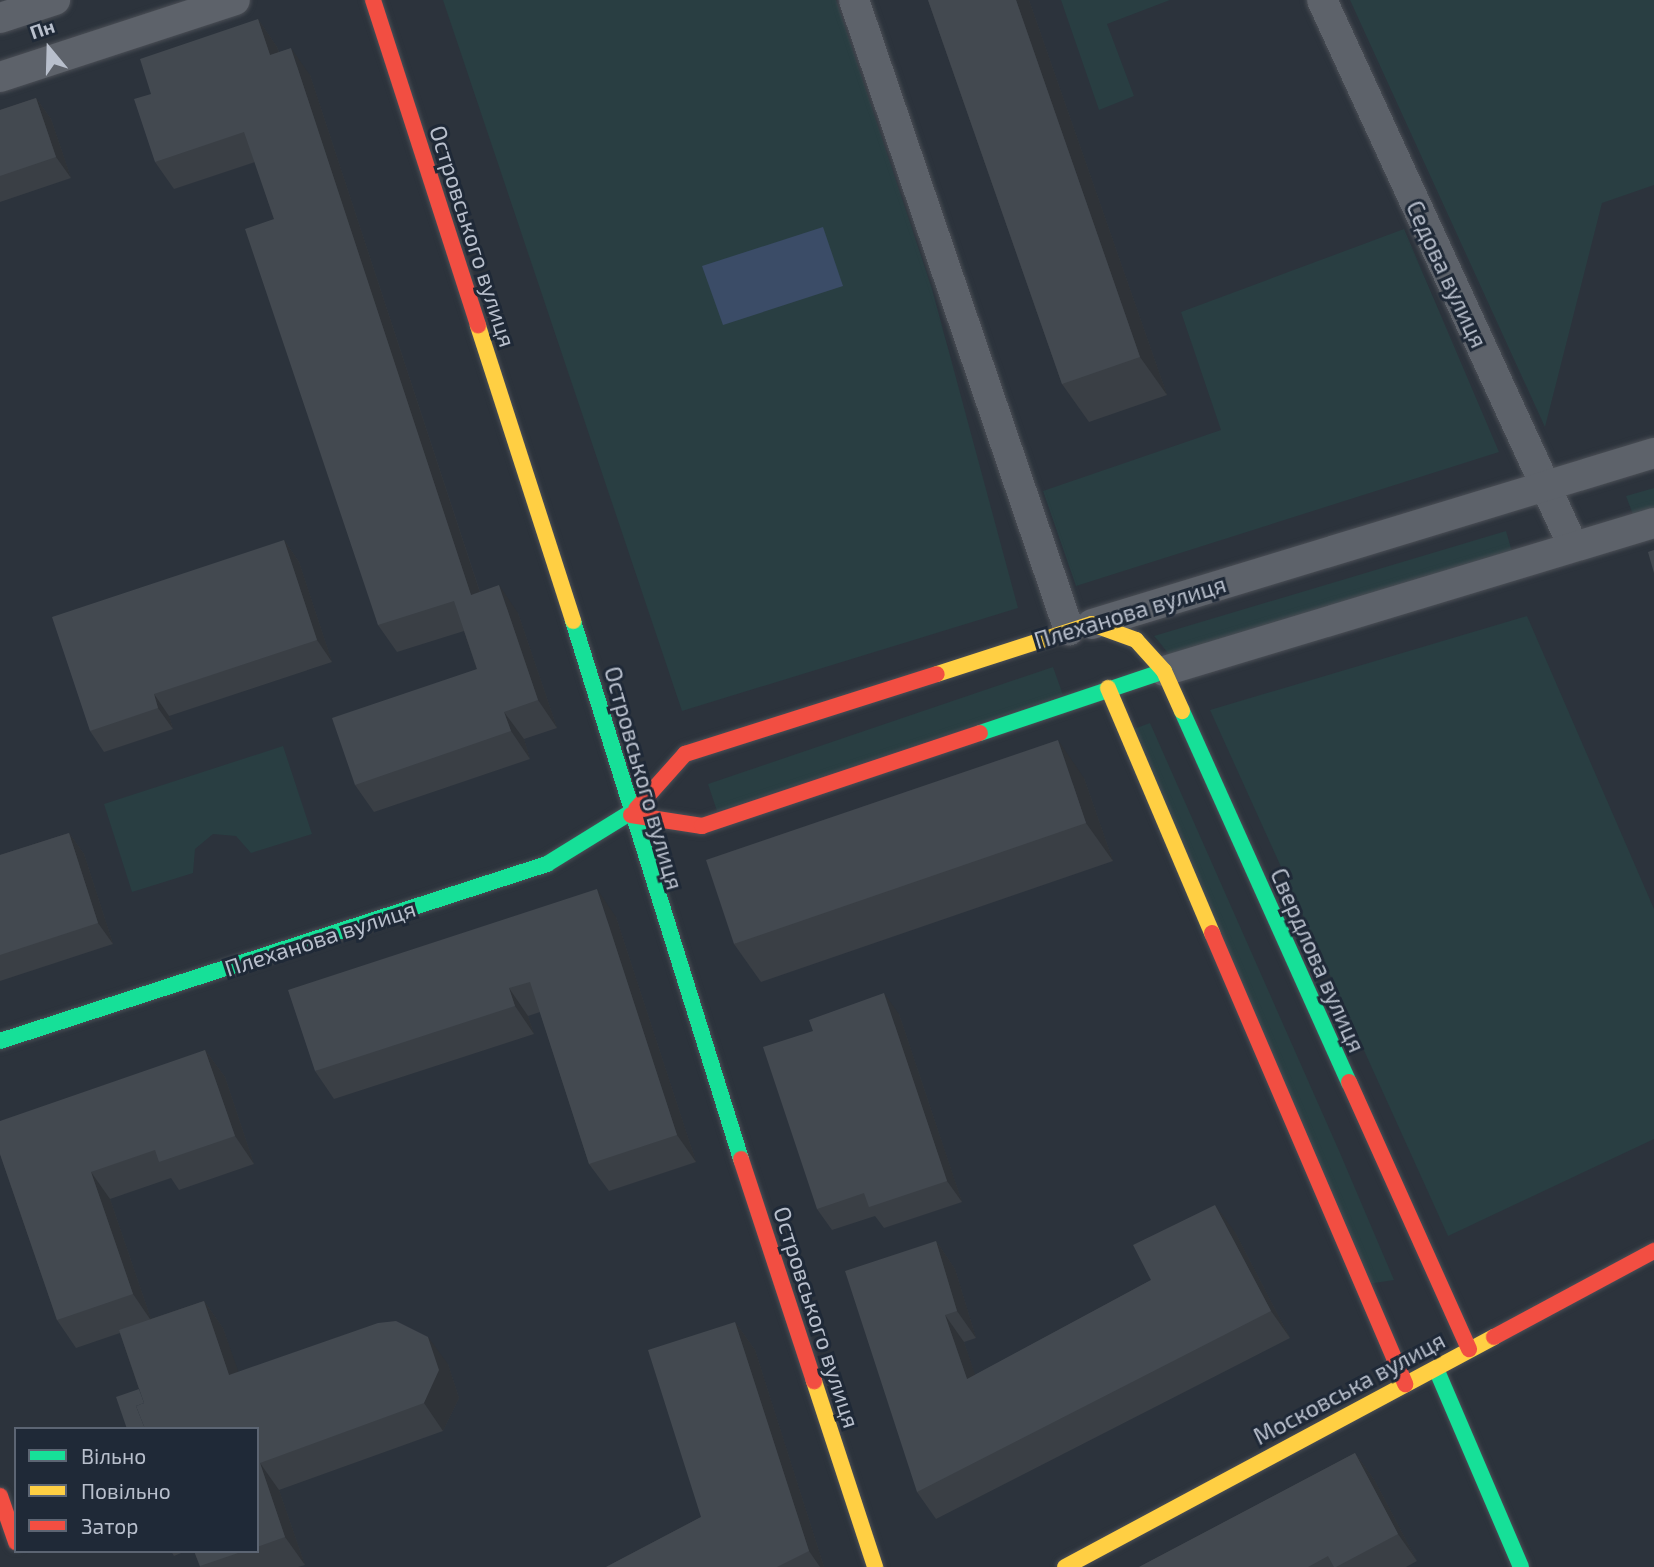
<!DOCTYPE html>
<meta charset="utf-8">
<style>
body{margin:0}
#map{position:relative;width:1654px;height:1567px;overflow:hidden;background:#2c333c;font-family:"Exo 2",sans-serif}
div>[style]{position:absolute}
.green>*{inset:0;background:#293e42}
.water>*{inset:0;background:#3b4c67}
.roads{filter:drop-shadow(0 0 2px #4b4f56) drop-shadow(0 0 2px #4b4f56)}
.street>*{height:30px;margin:-15px;padding:0 15px;transform-origin:15px;border-radius:15px;background:#5d626a}
.fast>*{height:16px;margin:-8px;padding:0 8px;transform-origin:8px;border-radius:8px;background:#16e098}
.slow>*{height:16px;margin:-8px;padding:0 8px;transform-origin:8px;border-radius:8px;background:#ffcf43}
.jam>*{height:16px;margin:-8px;padding:0 8px;transform-origin:8px;border-radius:8px;background:#f24e42}
.wall>*{inset:0;background:#3a3f45}
.shaded-wall>*{inset:0;background:#2f3338}
.building>*{inset:0;background:#434950}
span{translate:-50% -50%;white-space:nowrap;text-align:center;line-height:1.15;-webkit-text-stroke:6px #1f2937;paint-order:stroke}
.street-label{font-size:23px;color:#b8bfcc}
.legend{position:absolute;left:14px;top:1427px;width:245px;height:126px;box-sizing:border-box;background:#1f2937;border:2px solid #5c6573;margin:0;padding:9px 12px;list-style:none;font-size:21px;color:#b8bfcc}
.legend li{display:flex;align-items:center;gap:14px;height:35px}
.legend b{width:35px;border:2px solid #5c6573}
.north{position:absolute;left:14px;top:14px;width:70px;height:70px;-webkit-text-stroke:5px #1f2937;paint-order:stroke;rotate:341deg;font-size:19px;font-weight:700;line-height:28px;text-align:center;color:#b8bfcc}
.north::after{content:'';display:block;margin:auto;width:24px;height:32px;background:#b8bfcc;clip-path:polygon(50% 0,100% 100%,50% 72%,0 100%)}
</style>
<div id="map">
<div class="green">
<i style="clip-path:polygon(443px 0,836px 0,932px 289px,1018px 608px,682px 711px)"></i>
<i style="clip-path:polygon(1061px 0,1170px 0,1107px 24px,1134px 96px,1099px 110px)"></i>
<i style="clip-path:polygon(1350px 0,1654px 0,1654px 185px,1602px 203px,1545px 427px)"></i>
<i style="clip-path:polygon(1404px 229px,1499px 452px,1076px 586px,1043px 491px,1221px 430px,1181px 312px)"></i>
<i style="clip-path:polygon(1654px 488px,1654px 520px,1637px 525px,1626px 496px)"></i>
<i style="clip-path:polygon(1506px 531px,1513px 555px,1173px 659px,1154px 636px)"></i>
<i style="clip-path:polygon(1527px 616px,1654px 909px,1654px 1139px,1448px 1236px,1210px 710px)"></i>
<i style="clip-path:polygon(1053px 667px,1063px 695px,717px 811px,708px 784px)"></i>
<i style="clip-path:polygon(1150px 723px,1340px 1153px,1394px 1280px,1368px 1284px,1131px 730px)"></i>
<i style="clip-path:polygon(283px 746px,312px 834px,251px 853px,236px 836px,213px 834px,195px 849px,193px 873px,132px 892px,104px 804px)"></i>
</div>
<div class="water">
<i style="clip-path:polygon(823px 227px,843px 286px,723px 325px,702px 266px)"></i>
</div>
<div class="roads">
<div class="street">
<i style="left:854px;top:0;width:666px;rotate:71.16deg"></i>
<i style="left:1322px;top:0;width:601px;rotate:65.31deg"></i>
<i style="left:0;top:18px;width:58px;rotate:-18.1deg"></i>
<i style="left:0;top:77px;width:247px;rotate:-18.1deg"></i>
<i style="left:1092px;top:624px;width:587px;rotate:-16.92deg"></i>
<i style="left:1164px;top:671px;width:512px;rotate:-16.81deg"></i>
</div>
<div class="fast">
<i style="left:573px;top:621px;width:564px;rotate:72.66deg"></i>
<i style="left:1182px;top:711px;width:407px;rotate:65.8deg"></i>
<i style="left:980px;top:733px;width:194px;rotate:-18.6deg"></i>
<i style="left:0;top:1041px;width:575px;rotate:-17.93deg"></i>
<i style="left:547px;top:864px;width:105px;rotate:-31.7deg"></i>
<i style="left:1437px;top:1371px;width:213px;rotate:66.8deg"></i>
</div>
<div class="slow">
<i style="left:478px;top:326px;width:310px;rotate:72.1deg"></i>
<i style="left:937px;top:674px;width:163px;rotate:-17.9deg"></i>
<i style="left:1092px;top:624px;width:47px;rotate:20deg"></i>
<i style="left:1136px;top:640px;width:42px;rotate:47.9deg"></i>
<i style="left:1164px;top:671px;width:44px;rotate:65.8deg"></i>
<i style="left:1108px;top:688px;width:266px;rotate:67deg"></i>
<i style="left:814px;top:1381px;width:196px;rotate:71.8deg"></i>
<i style="left:1065px;top:1567px;width:487px;rotate:-28.2deg"></i>
</div>
<div class="jam">
<i style="left:373px;top:0;width:342px;rotate:72.1deg"></i>
<i style="left:636px;top:809px;width:74px;rotate:-48.3deg"></i>
<i style="left:685px;top:754px;width:264px;rotate:-17.6deg"></i>
<i style="left:631px;top:815px;width:72px;rotate:8.8deg"></i>
<i style="left:702px;top:826px;width:293px;rotate:-18.5deg"></i>
<i style="left:1212px;top:933px;width:491px;rotate:66.8deg"></i>
<i style="left:1349px;top:1082px;width:293px;rotate:65.8deg"></i>
<i style="left:741px;top:1159px;width:234px;rotate:71.8deg"></i>
<i style="left:1494px;top:1337px;width:182px;rotate:-28.3deg"></i>
<i style="left:0;top:1496px;width:49px;rotate:70.8deg"></i>
</div>
</div>
<div class="wall">
<i style="clip-path:polygon(928px 0,1029px 0,1167px 395px,1089px 422px,1062px 384px)"></i>
<i style="clip-path:polygon(258px 19px,277px 47px,279px 52px,310px 75px,480px 592px,518px 613px,557px 728px,524px 739px,530px 759px,374px 812px,355px 785px,477px 669px,464px 631px,397px 652px,378px 625px,274px 219px,255px 162px,174px 189px,155px 162px,151px 94px)"></i>
<i style="clip-path:polygon(36px 98px,51px 119px,71px 178px,0 202px,0 110px)"></i>
<i style="clip-path:polygon(284px 540px,299px 562px,332px 662px,169px 716px,173px 729px,104px 752px,90px 731px)"></i>
<i style="clip-path:polygon(1084px 778px,1113px 861px,761px 982px,734px 944px)"></i>
<i style="clip-path:polygon(69px 833px,84px 854px,113px 944px,0 981px,0 855px)"></i>
<i style="clip-path:polygon(616px 917px,696px 1162px,609px 1191px,589px 1164px,540px 1012px,528px 1016px,534px 1034px,334px 1099px,315px 1071px)"></i>
<i style="clip-path:polygon(899px 1014px,962px 1202px,884px 1228px,875px 1216px,832px 1230px,817px 1209px)"></i>
<i style="clip-path:polygon(205px 1050px,225px 1077px,254px 1164px,179px 1190px,171px 1178px,110px 1199px,151px 1319px,204px 1301px,223px 1328px,238px 1372px,448px 1364px,459px 1398px,443px 1431px,279px 1490px,305px 1565px,298px 1567px,200px 1567px,194px 1551px,257px 1551px,257px 1429px,139px 1389px,120px 1333px,76px 1348px,57px 1320px,0 1154px)"></i>
<i style="clip-path:polygon(1235px 1232px,1290px 1338px,936px 1519px,917px 1492px,936px 1241px,955px 1269px,976px 1338px,964px 1342px,975px 1375px,1151px 1280px)"></i>
<i style="clip-path:polygon(735px 1322px,755px 1350px,824px 1567px,606px 1567px,701px 1517px)"></i>
<i style="clip-path:polygon(1355px 1453px,1375px 1481px,1417px 1561px,1406px 1567px,1139px 1567px)"></i>
<i style="clip-path:polygon(171px 1551px,186px 1551px,174px 1556px)"></i>
</div>
<div class="shaded-wall">
<i style="clip-path:polygon(1016px 0,1029px 0,1167px 395px,1140px 357px)"></i>
<i style="clip-path:polygon(258px 19px,277px 47px,289px 82px,270px 55px)"></i>
<i style="clip-path:polygon(291px 48px,310px 75px,490px 623px,471px 595px)"></i>
<i style="clip-path:polygon(36px 98px,51px 119px,71px 178px,56px 157px)"></i>
<i style="clip-path:polygon(284px 540px,299px 562px,332px 662px,317px 640px)"></i>
<i style="clip-path:polygon(499px 585px,518px 613px,557px 728px,538px 700px)"></i>
<i style="clip-path:polygon(154px 694px,169px 716px,173px 729px,158px 708px)"></i>
<i style="clip-path:polygon(504px 712px,524px 739px,530px 759px,511px 731px)"></i>
<i style="clip-path:polygon(1058px 740px,1084px 778px,1113px 861px,1086px 823px)"></i>
<i style="clip-path:polygon(69px 833px,84px 854px,113px 944px,98px 923px)"></i>
<i style="clip-path:polygon(597px 889px,616px 917px,696px 1162px,677px 1135px)"></i>
<i style="clip-path:polygon(509px 988px,528px 1016px,534px 1034px,515px 1006px)"></i>
<i style="clip-path:polygon(884px 993px,899px 1014px,962px 1202px,947px 1181px)"></i>
<i style="clip-path:polygon(205px 1050px,225px 1077px,254px 1164px,235px 1136px)"></i>
<i style="clip-path:polygon(91px 1172px,110px 1199px,152px 1322px,133px 1294px)"></i>
<i style="clip-path:polygon(1215px 1205px,1235px 1232px,1290px 1338px,1271px 1311px)"></i>
<i style="clip-path:polygon(936px 1241px,955px 1269px,976px 1338px,957px 1311px)"></i>
<i style="clip-path:polygon(204px 1301px,223px 1328px,249px 1402px,229px 1375px)"></i>
<i style="clip-path:polygon(945px 1315px,964px 1342px,986px 1407px,967px 1379px)"></i>
<i style="clip-path:polygon(735px 1322px,755px 1350px,824px 1567px,820px 1567px,809px 1551px)"></i>
<i style="clip-path:polygon(428px 1337px,448px 1364px,459px 1398px,443px 1431px,424px 1403px)"></i>
<i style="clip-path:polygon(1355px 1453px,1375px 1481px,1417px 1561px,1398px 1534px)"></i>
<i style="clip-path:polygon(260px 1463px,279px 1490px,305px 1565px,285px 1537px)"></i>
</div>
<div class="building">
<i style="clip-path:polygon(928px 0,1016px 0,1140px 357px,1062px 384px)"></i>
<i style="clip-path:polygon(258px 19px,270px 55px,291px 48px,471px 595px,499px 585px,538px 700px,504px 712px,511px 731px,355px 785px,332px 718px,477px 669px,454px 601px,378px 625px,245px 229px,274px 219px,244px 132px,155px 162px,134px 99px,151px 94px,140px 59px)"></i>
<i style="clip-path:polygon(36px 98px,56px 157px,0 176px,0 110px)"></i>
<i style="clip-path:polygon(284px 540px,317px 640px,154px 694px,158px 708px,90px 731px,52px 617px)"></i>
<i style="clip-path:polygon(1654px 550px,1654px 573px,1648px 552px)"></i>
<i style="clip-path:polygon(1058px 740px,1086px 823px,734px 944px,706px 860px)"></i>
<i style="clip-path:polygon(69px 833px,98px 923px,0 955px,0 855px)"></i>
<i style="clip-path:polygon(597px 889px,677px 1135px,589px 1164px,530px 982px,509px 988px,515px 1006px,315px 1071px,288px 990px)"></i>
<i style="clip-path:polygon(884px 993px,947px 1181px,869px 1207px,864px 1193px,817px 1209px,763px 1047px,813px 1031px,809px 1020px)"></i>
<i style="clip-path:polygon(205px 1050px,235px 1136px,159px 1162px,155px 1150px,91px 1172px,133px 1294px,57px 1320px,0 1154px,0 1121px)"></i>
<i style="clip-path:polygon(1215px 1205px,1271px 1311px,917px 1492px,845px 1271px,936px 1241px,957px 1311px,945px 1315px,967px 1379px,1151px 1280px,1133px 1245px)"></i>
<i style="clip-path:polygon(204px 1301px,229px 1375px,378px 1323px,396px 1321px,428px 1337px,439px 1370px,424px 1403px,260px 1463px,285px 1537px,257px 1547px,257px 1429px,145px 1429px,136px 1406px,144px 1403px,119px 1330px)"></i>
<i style="clip-path:polygon(735px 1322px,809px 1551px,777px 1567px,606px 1567px,701px 1517px,648px 1350px)"></i>
<i style="clip-path:polygon(139px 1389px,144px 1403px,136px 1406px,145px 1429px,127px 1429px,116px 1397px)"></i>
<i style="clip-path:polygon(1355px 1453px,1398px 1534px,1336px 1567px,1334px 1567px,1328px 1556px,1308px 1567px,1139px 1567px)"></i>
<i style="clip-path:polygon(194px 1551px,244px 1551px,200px 1566px)"></i>
</div>
<div class="street-label">
<span style="left:473px;top:236px;rotate:72deg">Островського вулиця</span>
<span style="left:1447px;top:274px;rotate:65deg">Седова вулиця</span>
<span style="left:1130px;top:612px;rotate:-17deg">Плеханова вулиця</span>
<span style="left:644px;top:778px;rotate:74deg">Островського вулиця</span>
<span style="left:320px;top:938px;rotate:-18deg">Плеханова вулиця</span>
<span style="left:1318px;top:960px;rotate:66deg">Свердлова вулиця</span>
<span style="left:817px;top:1317px;rotate:72deg">Островського вулиця</span>
<span style="left:1349px;top:1388px;rotate:-28deg">Московська вулиця</span>
</div>
<ul class="legend">
<li><b style="height:9px;background:#16e098"></b>Вільно</li>
<li><b style="height:9px;background:#ffcf43"></b>Повільно</li>
<li><b style="height:9px;background:#f24e42"></b>Затор</li>
</ul>
<div class="north">Пн</div>
</div>
